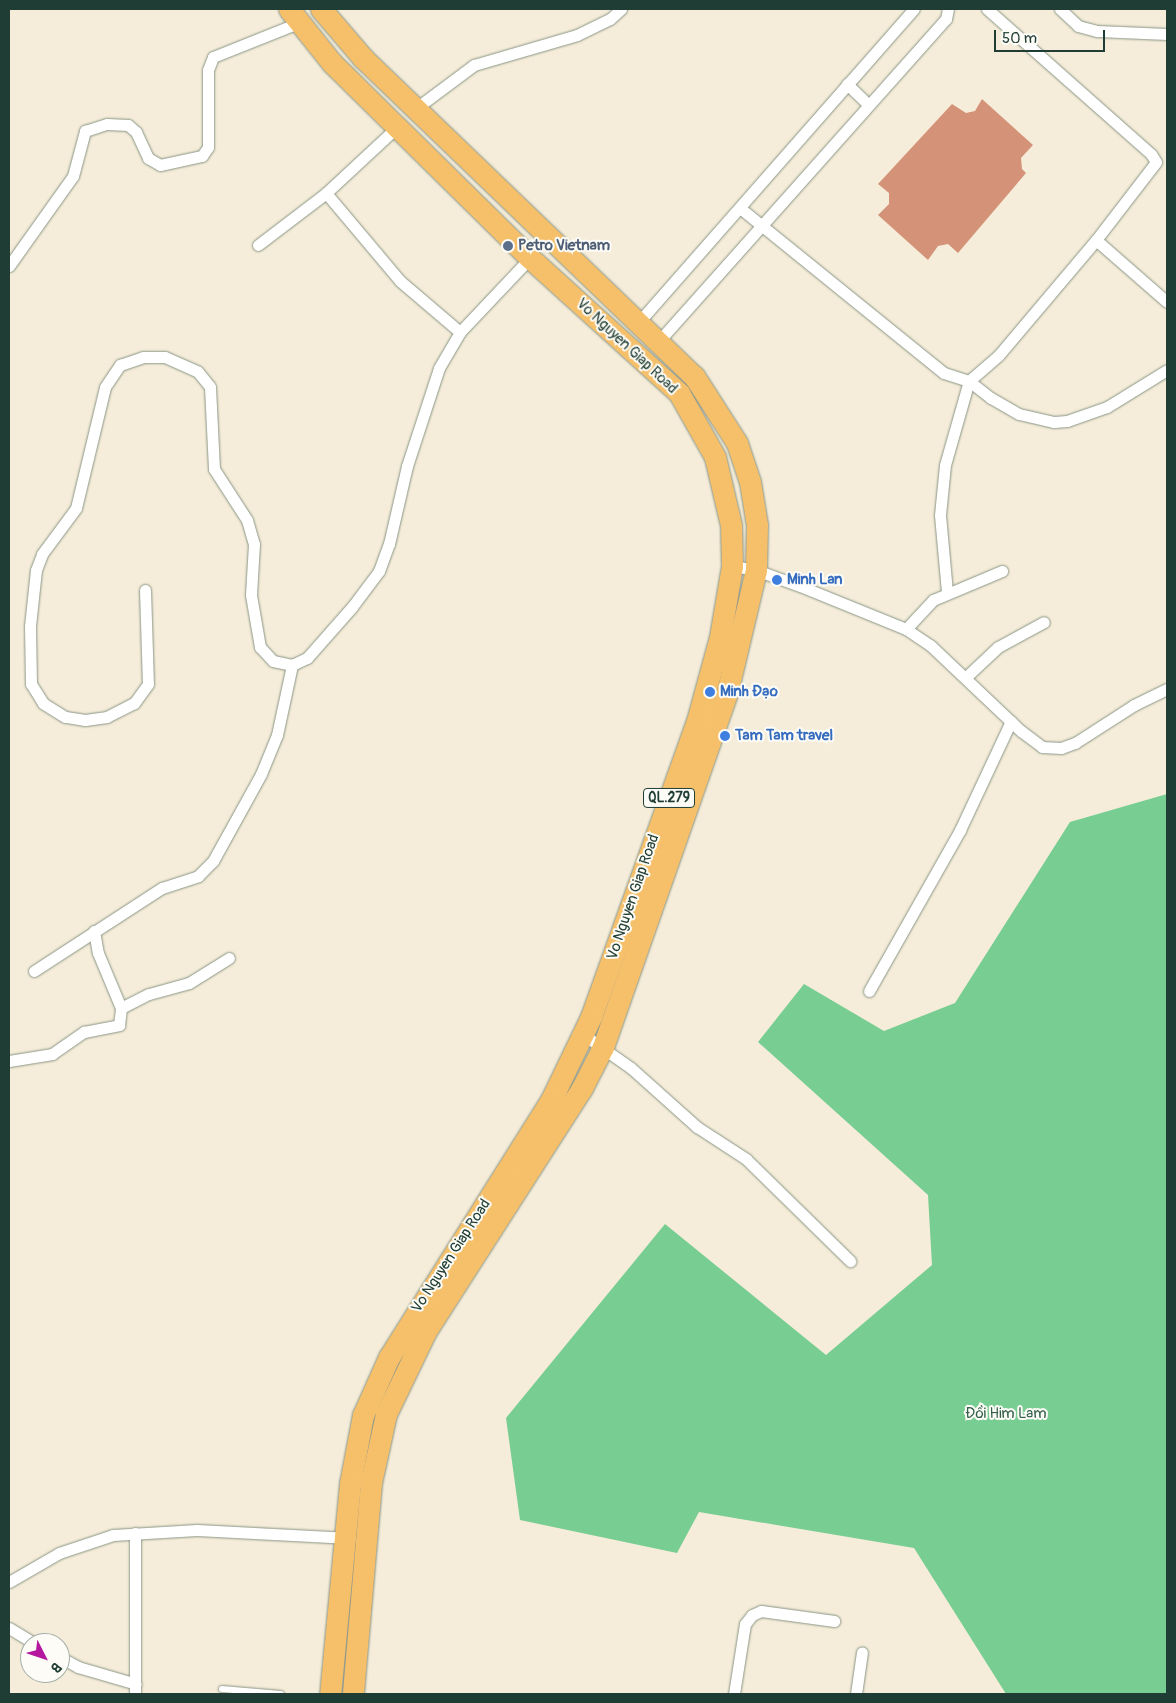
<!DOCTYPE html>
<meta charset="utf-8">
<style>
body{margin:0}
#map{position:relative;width:1176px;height:1703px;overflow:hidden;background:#f5edd9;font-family:Pangolin,sans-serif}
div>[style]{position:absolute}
.green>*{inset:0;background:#77cd92}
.building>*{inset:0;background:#d49379}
.roads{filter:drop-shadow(0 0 1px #8a9586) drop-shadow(0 0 1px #8a9586)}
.lane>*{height:5.5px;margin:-2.75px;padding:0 2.75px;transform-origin:2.75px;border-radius:2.75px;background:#fff}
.street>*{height:11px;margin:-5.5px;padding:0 5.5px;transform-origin:5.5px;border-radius:5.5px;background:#fff}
.highway>*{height:21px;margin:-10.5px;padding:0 10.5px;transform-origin:10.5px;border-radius:10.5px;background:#f6c06b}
.dots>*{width:14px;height:14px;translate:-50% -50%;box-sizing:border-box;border:2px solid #fdfcf7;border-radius:50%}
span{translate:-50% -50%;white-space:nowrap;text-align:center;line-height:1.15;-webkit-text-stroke:4px #fdfcf7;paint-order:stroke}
.shield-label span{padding:1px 4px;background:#fdfcf7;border:1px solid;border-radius:4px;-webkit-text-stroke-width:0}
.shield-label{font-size:14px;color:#1f3d34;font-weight:700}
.service-label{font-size:15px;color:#4e5e75;font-weight:700}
.left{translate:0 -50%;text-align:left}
.street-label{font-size:15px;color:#1f3d34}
.shop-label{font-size:15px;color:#366cbe;font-weight:700}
.park-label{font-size:15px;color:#35614c}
.frame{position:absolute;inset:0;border:10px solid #1f3d34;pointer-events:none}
.north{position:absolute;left:20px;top:1633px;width:50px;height:50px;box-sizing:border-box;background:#fdfcf7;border:1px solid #a4b0a9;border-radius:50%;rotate:131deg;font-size:14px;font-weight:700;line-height:20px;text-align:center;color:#1f3d34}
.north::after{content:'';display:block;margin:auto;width:18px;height:22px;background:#b5179e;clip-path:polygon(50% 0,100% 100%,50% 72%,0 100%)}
.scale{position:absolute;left:994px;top:30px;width:111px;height:22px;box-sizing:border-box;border:2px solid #1f3d34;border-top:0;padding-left:6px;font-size:15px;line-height:18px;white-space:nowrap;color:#1f3d34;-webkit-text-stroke:4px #fdfcf7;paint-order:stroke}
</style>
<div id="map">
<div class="green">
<i style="clip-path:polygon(1167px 794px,1167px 1694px,1006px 1694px,914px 1548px,699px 1512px,677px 1553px,520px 1520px,506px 1418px,665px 1224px,826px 1355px,932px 1265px,928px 1195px,758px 1042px,804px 984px,884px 1031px,955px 1003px,1070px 822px)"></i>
</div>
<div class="building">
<i style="clip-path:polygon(982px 99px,1033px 145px,1021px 158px,1022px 169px,1026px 173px,958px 253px,948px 244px,938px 246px,928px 260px,878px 215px,889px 204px,889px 193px,878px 184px,952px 104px,966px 113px,975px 111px)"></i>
</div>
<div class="roads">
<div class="lane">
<i style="left:222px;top:1689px;width:59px;rotate:4.8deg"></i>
</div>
<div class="street">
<i style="left:1060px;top:9px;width:25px;rotate:43deg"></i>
<i style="left:1078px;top:26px;width:20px;rotate:15deg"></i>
<i style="left:1097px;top:31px;width:70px;rotate:2.5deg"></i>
<i style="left:847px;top:84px;width:30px;rotate:44deg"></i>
<i style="left:415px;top:109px;width:74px;rotate:-36.7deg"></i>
<i style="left:474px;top:65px;width:107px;rotate:-16.2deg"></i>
<i style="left:577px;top:35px;width:37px;rotate:-26deg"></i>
<i style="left:610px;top:19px;width:15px;rotate:-42deg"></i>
<i style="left:326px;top:193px;width:115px;rotate:49.9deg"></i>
<i style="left:400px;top:281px;width:79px;rotate:40.4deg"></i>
<i style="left:740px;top:208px;width:262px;rotate:39deg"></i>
<i style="left:944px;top:373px;width:26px;rotate:18deg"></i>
<i style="left:969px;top:381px;width:38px;rotate:-41deg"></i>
<i style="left:998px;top:356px;width:152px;rotate:-49.8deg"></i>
<i style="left:1096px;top:240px;width:98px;rotate:-52.4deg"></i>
<i style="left:1156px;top:162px;width:9px;rotate:-122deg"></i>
<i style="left:1151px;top:154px;width:219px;rotate:-138.5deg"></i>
<i style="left:1096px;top:240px;width:94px;rotate:41.1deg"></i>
<i style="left:258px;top:245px;width:86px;rotate:-37.4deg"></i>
<i style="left:326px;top:193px;width:97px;rotate:-42.9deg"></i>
<i style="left:9px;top:266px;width:110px;rotate:-54.6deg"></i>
<i style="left:73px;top:176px;width:47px;rotate:-75.1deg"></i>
<i style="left:85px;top:131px;width:23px;rotate:-18deg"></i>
<i style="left:107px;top:124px;width:21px;rotate:3deg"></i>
<i style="left:128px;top:125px;width:11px;rotate:41deg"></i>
<i style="left:136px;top:132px;width:29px;rotate:65deg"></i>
<i style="left:148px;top:158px;width:14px;rotate:30deg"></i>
<i style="left:160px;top:165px;width:43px;rotate:-12.1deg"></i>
<i style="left:202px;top:156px;width:11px;rotate:-56deg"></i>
<i style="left:208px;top:147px;width:77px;rotate:-90deg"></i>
<i style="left:208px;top:70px;width:14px;rotate:-69deg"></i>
<i style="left:213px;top:57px;width:92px;rotate:-21.8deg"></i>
<i style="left:638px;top:323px;width:418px;rotate:-48.7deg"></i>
<i style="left:658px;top:342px;width:433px;rotate:-48.3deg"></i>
<i style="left:946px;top:19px;width:10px;rotate:-79deg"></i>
<i style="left:732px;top:566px;width:24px;rotate:9deg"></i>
<i style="left:756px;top:570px;width:47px;rotate:20deg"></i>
<i style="left:800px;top:586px;width:114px;rotate:22.1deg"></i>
<i style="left:906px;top:629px;width:29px;rotate:34deg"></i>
<i style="left:930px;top:645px;width:125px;rotate:43.4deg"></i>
<i style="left:1021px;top:731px;width:26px;rotate:37deg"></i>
<i style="left:1042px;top:747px;width:19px;rotate:3deg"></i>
<i style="left:1061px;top:748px;width:15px;rotate:-20deg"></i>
<i style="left:1075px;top:743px;width:70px;rotate:-32.8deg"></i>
<i style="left:1134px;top:705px;width:37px;rotate:-26deg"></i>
<i style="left:145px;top:590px;width:94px;rotate:88.2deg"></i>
<i style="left:148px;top:684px;width:24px;rotate:126deg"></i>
<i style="left:134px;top:703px;width:30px;rotate:153deg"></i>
<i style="left:107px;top:717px;width:22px;rotate:172deg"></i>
<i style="left:85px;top:720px;width:20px;rotate:-171deg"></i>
<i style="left:65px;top:717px;width:26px;rotate:-148deg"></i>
<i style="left:43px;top:703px;width:22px;rotate:-122deg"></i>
<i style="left:31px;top:684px;width:58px;rotate:-91deg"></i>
<i style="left:30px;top:626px;width:56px;rotate:-83.9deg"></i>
<i style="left:36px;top:570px;width:17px;rotate:-69deg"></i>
<i style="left:42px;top:554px;width:57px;rotate:-53.5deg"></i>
<i style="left:76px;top:508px;width:124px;rotate:-76.5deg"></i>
<i style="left:105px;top:387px;width:27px;rotate:-56deg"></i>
<i style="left:120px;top:365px;width:24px;rotate:-19deg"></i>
<i style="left:143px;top:357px;width:22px"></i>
<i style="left:165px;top:357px;width:36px;rotate:24deg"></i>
<i style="left:198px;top:372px;width:19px;rotate:51deg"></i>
<i style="left:210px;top:387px;width:82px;rotate:87.2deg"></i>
<i style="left:214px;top:469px;width:61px;rotate:57.1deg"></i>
<i style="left:247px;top:520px;width:25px;rotate:74deg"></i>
<i style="left:254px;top:544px;width:51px;rotate:93.4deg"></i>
<i style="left:251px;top:595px;width:53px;rotate:80.2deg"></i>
<i style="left:260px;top:647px;width:19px;rotate:47deg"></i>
<i style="left:273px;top:661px;width:19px;rotate:12deg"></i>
<i style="left:292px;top:665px;width:17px;rotate:-25deg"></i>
<i style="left:307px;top:658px;width:68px;rotate:-48.6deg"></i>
<i style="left:352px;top:607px;width:45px;rotate:-53.1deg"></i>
<i style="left:379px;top:571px;width:29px;rotate:-70deg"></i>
<i style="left:389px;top:544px;width:80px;rotate:-77deg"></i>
<i style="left:407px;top:466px;width:103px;rotate:-71.9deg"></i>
<i style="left:439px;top:368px;width:42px;rotate:-59.7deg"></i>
<i style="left:460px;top:332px;width:102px;rotate:-46.6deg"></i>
<i style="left:947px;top:592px;width:77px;rotate:-95.2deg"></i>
<i style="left:940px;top:515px;width:50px;rotate:-84.3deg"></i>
<i style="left:945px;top:465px;width:87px;rotate:-74.1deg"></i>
<i style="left:969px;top:381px;width:28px;rotate:38deg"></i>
<i style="left:991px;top:398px;width:32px;rotate:30deg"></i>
<i style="left:1019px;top:414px;width:36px;rotate:13deg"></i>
<i style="left:1054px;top:422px;width:13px;rotate:-4deg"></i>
<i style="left:1067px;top:421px;width:42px;rotate:-19.3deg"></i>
<i style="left:1107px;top:407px;width:70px;rotate:-31.7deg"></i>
<i style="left:906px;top:629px;width:40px;rotate:-47deg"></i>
<i style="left:933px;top:600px;width:75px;rotate:-22.8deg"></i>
<i style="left:966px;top:677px;width:44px;rotate:-43.2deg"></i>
<i style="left:998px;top:647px;width:52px;rotate:-28.5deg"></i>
<i style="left:94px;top:931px;width:22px;rotate:80deg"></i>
<i style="left:98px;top:953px;width:60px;rotate:67.3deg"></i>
<i style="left:34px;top:971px;width:153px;rotate:-33deg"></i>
<i style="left:162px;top:888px;width:38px;rotate:-18deg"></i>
<i style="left:198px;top:876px;width:21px;rotate:-45deg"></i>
<i style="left:213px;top:861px;width:99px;rotate:-61.1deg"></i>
<i style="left:261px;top:774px;width:42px;rotate:-67.7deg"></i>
<i style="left:277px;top:735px;width:72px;rotate:-77.9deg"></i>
<i style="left:869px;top:991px;width:185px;rotate:-60.5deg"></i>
<i style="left:960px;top:830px;width:120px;rotate:-64.9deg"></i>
<i style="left:584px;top:1035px;width:57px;rotate:35.1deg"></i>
<i style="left:631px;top:1068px;width:89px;rotate:41.8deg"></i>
<i style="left:697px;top:1127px;width:59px;rotate:33.1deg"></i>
<i style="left:746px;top:1159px;width:146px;rotate:44.4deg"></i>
<i style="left:9px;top:1061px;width:44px;rotate:-9.2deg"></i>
<i style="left:52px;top:1054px;width:39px;rotate:-35deg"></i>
<i style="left:84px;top:1032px;width:36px;rotate:-11deg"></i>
<i style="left:119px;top:1025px;width:17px;rotate:-83deg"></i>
<i style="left:121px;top:1008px;width:31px;rotate:-27deg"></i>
<i style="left:149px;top:994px;width:41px;rotate:-15.4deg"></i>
<i style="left:189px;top:983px;width:47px;rotate:-32deg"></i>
<i style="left:135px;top:1533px;width:161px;rotate:90deg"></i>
<i style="left:9px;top:1582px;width:58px;rotate:-30.1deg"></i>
<i style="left:59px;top:1553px;width:57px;rotate:-18.4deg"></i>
<i style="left:113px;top:1535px;width:84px;rotate:-3.4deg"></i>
<i style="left:197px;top:1530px;width:153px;rotate:3deg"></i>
<i style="left:9px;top:1628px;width:29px;rotate:31deg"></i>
<i style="left:60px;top:1657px;width:21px;rotate:29deg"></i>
<i style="left:78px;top:1667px;width:60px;rotate:16.3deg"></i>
<i style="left:734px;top:1694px;width:71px;rotate:-81.1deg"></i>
<i style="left:745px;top:1624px;width:11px;rotate:-52deg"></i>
<i style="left:752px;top:1615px;width:10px;rotate:-24deg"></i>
<i style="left:761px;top:1611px;width:74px;rotate:7.8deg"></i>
<i style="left:856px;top:1694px;width:42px;rotate:-81.9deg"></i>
</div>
<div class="highway">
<i style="left:289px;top:9px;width:69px;rotate:51.5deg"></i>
<i style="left:332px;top:63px;width:91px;rotate:44.6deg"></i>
<i style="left:397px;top:127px;width:187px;rotate:44.6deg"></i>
<i style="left:530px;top:258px;width:201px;rotate:42.2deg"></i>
<i style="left:679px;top:393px;width:73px;rotate:60.6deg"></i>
<i style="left:715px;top:457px;width:70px;rotate:76.8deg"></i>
<i style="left:731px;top:525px;width:41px;rotate:88.6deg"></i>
<i style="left:732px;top:566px;width:72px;rotate:99.6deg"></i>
<i style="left:720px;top:637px;width:87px;rotate:105.3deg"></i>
<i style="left:697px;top:721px;width:314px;rotate:109.7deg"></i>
<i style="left:591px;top:1017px;width:92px;rotate:115.7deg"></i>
<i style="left:551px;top:1100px;width:304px;rotate:122.2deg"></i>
<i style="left:389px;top:1357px;width:64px;rotate:114.1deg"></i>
<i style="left:363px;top:1415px;width:70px;rotate:100.7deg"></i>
<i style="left:350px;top:1484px;width:211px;rotate:95.4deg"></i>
<i style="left:321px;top:9px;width:65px;rotate:49.4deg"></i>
<i style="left:363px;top:58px;width:459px;rotate:43.9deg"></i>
<i style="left:694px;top:376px;width:80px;rotate:57.3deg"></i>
<i style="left:737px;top:443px;width:41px;rotate:71.6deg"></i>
<i style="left:750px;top:482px;width:44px;rotate:80.8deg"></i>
<i style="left:757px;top:525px;width:45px;rotate:91.3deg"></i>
<i style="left:756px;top:570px;width:126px;rotate:103.3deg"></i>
<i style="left:727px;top:693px;width:375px;rotate:109.3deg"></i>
<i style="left:603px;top:1047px;width:46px;rotate:117.1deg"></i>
<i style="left:582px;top:1088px;width:289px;rotate:122.7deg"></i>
<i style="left:426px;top:1331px;width:92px;rotate:115.7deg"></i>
<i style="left:386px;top:1414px;width:71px;rotate:102.3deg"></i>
<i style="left:371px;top:1483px;width:212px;rotate:94.9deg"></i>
</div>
</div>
<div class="dots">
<i style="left:508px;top:246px;background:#5c6f8a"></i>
<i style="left:777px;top:580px;background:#3f7fe0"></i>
<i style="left:710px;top:692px;background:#3f7fe0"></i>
<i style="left:725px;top:736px;background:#3f7fe0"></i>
</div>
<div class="shield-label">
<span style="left:669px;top:798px">QL.279</span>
</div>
<div class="service-label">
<span class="left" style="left:518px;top:246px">Petro Vietnam</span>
</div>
<div class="street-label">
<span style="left:627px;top:346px;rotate:43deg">Vo Nguyen Giap Road</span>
<span style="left:633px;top:897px;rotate:-71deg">Vo Nguyen Giap Road</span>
<span style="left:451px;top:1256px;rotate:-57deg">Vo Nguyen Giap Road</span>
</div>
<div class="shop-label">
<span class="left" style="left:787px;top:580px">Minh Lan</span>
<span class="left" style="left:720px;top:692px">Minh Đạo</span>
<span class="left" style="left:735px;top:736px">Tam Tam travel</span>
</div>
<div class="park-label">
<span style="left:1006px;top:1414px">Đồi Him Lam</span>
</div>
<div class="frame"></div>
<div class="north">B</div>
<div class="scale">50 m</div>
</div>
